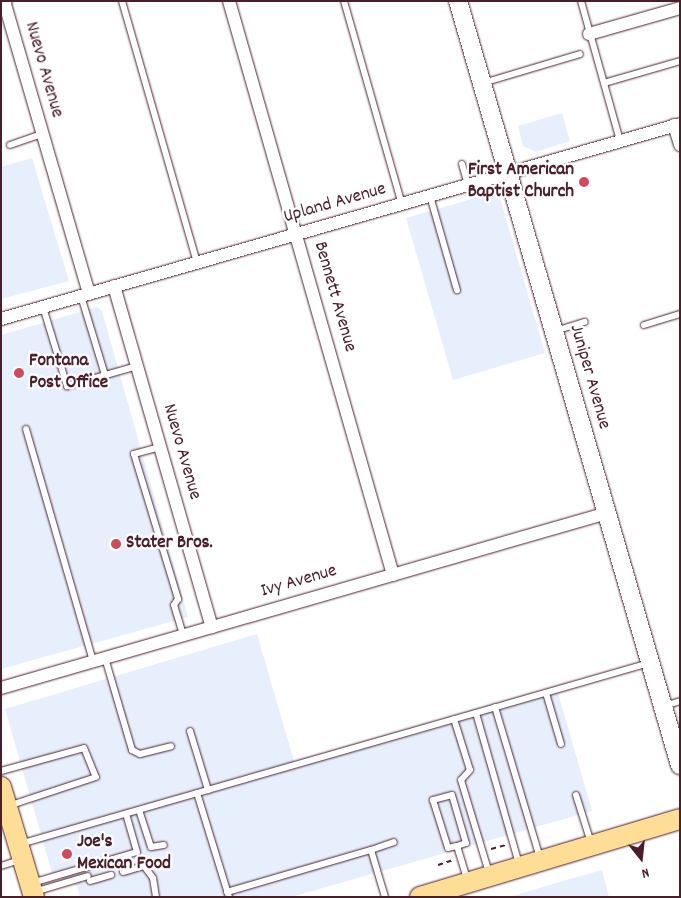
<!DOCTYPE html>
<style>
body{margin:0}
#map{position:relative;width:681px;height:898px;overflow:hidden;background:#fff;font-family:Dekko,sans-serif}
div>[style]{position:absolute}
.built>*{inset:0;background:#e7effd}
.path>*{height:2px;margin-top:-1px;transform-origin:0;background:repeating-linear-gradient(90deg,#4a1f2b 0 5px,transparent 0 9px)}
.roads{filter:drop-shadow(0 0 1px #4a1f2b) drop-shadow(0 0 1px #4a1f2b)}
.lane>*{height:6px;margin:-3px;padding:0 3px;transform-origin:3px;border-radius:3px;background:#fff}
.street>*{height:12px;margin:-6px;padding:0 6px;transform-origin:6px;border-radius:6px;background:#fff}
.secondary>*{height:18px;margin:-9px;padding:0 9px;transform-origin:9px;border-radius:9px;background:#fff}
.primary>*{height:20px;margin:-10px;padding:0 10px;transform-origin:10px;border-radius:10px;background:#fedd96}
.dots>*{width:14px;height:14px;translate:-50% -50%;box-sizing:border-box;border:2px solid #fff;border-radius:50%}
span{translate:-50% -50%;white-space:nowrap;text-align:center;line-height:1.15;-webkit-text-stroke:4.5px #fff;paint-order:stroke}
.street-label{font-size:19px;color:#4a1f2b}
.poi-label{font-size:19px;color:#4a1f2b;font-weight:700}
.right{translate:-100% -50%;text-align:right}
.left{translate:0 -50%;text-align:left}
.frame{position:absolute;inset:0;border:2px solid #4a1f2b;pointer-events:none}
.north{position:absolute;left:616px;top:833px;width:50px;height:50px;-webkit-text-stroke:4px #fff;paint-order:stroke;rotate:164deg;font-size:14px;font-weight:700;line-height:20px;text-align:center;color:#4a1f2b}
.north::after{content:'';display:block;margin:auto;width:18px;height:22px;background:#4a1f2b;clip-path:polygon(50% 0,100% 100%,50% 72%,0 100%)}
</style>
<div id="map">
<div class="built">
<i style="clip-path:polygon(562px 113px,570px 141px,536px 152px,523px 146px,518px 126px)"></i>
<i style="clip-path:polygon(32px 158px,69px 281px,1px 299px,1px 167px)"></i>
<i style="clip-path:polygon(496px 192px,500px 198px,545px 353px,453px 380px,406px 218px)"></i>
<i style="clip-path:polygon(97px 307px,102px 311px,188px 617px,1px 669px,1px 335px)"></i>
<i style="clip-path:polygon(257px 634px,294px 761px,556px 686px,592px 811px,291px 897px,80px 897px,77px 886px,52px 873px,5px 709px)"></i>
<i style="clip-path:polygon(602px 870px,609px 897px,509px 897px,570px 879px)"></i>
</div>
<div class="path">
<i style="left:491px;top:849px;width:16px;rotate:-15deg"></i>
<i style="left:438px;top:865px;width:16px;rotate:-18deg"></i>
</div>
<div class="roads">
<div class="lane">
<i style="left:122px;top:1px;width:273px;rotate:74deg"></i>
<i style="left:344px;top:1px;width:211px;rotate:74.1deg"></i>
<i style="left:581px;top:1px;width:145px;rotate:74.4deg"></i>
<i style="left:483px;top:83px;width:101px;rotate:-16.6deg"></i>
<i style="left:604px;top:83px;width:79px;rotate:-16.1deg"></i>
<i style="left:10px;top:145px;width:34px;rotate:-19deg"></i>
<i style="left:462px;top:164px;width:22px;rotate:74deg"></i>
<i style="left:430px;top:196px;width:98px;rotate:74deg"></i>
<i style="left:81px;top:296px;width:83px;rotate:73.1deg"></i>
<i style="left:43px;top:307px;width:83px;rotate:73.1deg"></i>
<i style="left:67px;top:386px;width:73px;rotate:-15.9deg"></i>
<i style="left:644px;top:325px;width:38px;rotate:-17deg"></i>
<i style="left:555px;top:331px;width:31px;rotate:-17deg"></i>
<i style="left:26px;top:429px;width:241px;rotate:73.9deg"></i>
<i style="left:160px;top:447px;width:27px;rotate:165deg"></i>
<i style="left:134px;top:454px;width:152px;rotate:73.1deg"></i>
<i style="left:178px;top:599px;width:7px;rotate:124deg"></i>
<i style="left:174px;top:605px;width:31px;rotate:73deg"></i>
<i style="left:105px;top:658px;width:96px;rotate:73.6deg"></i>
<i style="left:132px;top:750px;width:9px;rotate:27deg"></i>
<i style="left:140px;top:754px;width:32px;rotate:-14deg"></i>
<i style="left:546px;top:693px;width:53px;rotate:73.6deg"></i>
<i style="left:664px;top:706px;width:17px;rotate:-17deg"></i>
<i style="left:495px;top:707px;width:158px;rotate:73.4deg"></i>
<i style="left:476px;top:713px;width:157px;rotate:74.1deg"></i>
<i style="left:454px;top:719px;width:53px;rotate:72.6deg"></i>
<i style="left:470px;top:770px;width:13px;rotate:132deg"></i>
<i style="left:461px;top:780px;width:97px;rotate:73.2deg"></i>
<i style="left:190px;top:731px;width:62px;rotate:73deg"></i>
<i style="left:1px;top:771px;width:86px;rotate:-15.5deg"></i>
<i style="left:84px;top:748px;width:31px;rotate:68deg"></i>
<i style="left:96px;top:777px;width:93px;rotate:161.8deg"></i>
<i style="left:197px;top:793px;width:109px;rotate:72.9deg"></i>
<i style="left:576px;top:795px;width:50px;rotate:72.6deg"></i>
<i style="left:139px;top:810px;width:39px;rotate:72deg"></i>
<i style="left:151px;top:847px;width:13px;rotate:-9deg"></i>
<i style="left:20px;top:844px;width:655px;rotate:-16.05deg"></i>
<i style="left:457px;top:846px;width:9px;rotate:-18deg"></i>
<i style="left:466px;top:843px;width:50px;rotate:-106.3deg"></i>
<i style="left:452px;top:795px;width:20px;rotate:165deg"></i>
<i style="left:433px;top:800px;width:50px;rotate:72.6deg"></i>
<i style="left:448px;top:848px;width:9px;rotate:-13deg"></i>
<i style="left:457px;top:846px;width:34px;rotate:73deg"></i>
<i style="left:371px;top:850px;width:24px;rotate:-19deg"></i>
<i style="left:1px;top:866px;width:19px;rotate:-18deg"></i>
<i style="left:123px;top:872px;width:22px;rotate:-16deg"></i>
<i style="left:144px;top:866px;width:15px;rotate:53deg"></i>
<i style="left:153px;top:878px;width:19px;rotate:81deg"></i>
<i style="left:90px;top:881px;width:22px;rotate:-16deg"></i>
<i style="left:32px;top:883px;width:109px;rotate:-16.4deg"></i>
<i style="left:137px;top:852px;width:40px;rotate:-106deg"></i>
<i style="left:34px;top:892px;width:56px;rotate:-16.5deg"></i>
<i style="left:227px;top:892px;width:150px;rotate:-16.3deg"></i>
<i style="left:371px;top:850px;width:49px;rotate:73.4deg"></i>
</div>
<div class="street">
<i style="left:4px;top:1px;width:305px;rotate:73.8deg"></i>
<i style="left:229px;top:1px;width:597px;rotate:74.05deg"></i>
<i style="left:589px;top:34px;width:95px;rotate:-15.9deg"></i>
<i style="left:674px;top:125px;width:21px;rotate:73deg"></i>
<i style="left:114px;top:286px;width:355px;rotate:74deg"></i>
<i style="left:1px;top:319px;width:706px;rotate:-16.02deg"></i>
<i style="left:1px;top:688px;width:631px;rotate:-16.11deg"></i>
</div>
<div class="secondary">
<i style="left:458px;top:1px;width:796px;rotate:73.8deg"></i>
<i style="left:1px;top:2px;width:2px;rotate:-27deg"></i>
</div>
<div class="primary">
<i style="left:1px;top:787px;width:115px;rotate:73.3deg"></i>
<i style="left:420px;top:897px;width:271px;rotate:-16.7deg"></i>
</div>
</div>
<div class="dots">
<i style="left:584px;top:182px;background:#d1495b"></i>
<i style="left:19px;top:373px;background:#d1495b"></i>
<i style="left:116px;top:544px;background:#d1495b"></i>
<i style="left:67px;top:854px;background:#d1495b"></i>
</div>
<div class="street-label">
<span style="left:43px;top:70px;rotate:74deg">Nuevo Avenue</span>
<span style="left:335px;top:204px;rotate:-16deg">Upland Avenue</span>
<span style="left:334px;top:297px;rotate:74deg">Bennett Avenue</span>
<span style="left:589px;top:377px;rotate:74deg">Juniper Avenue</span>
<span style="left:181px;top:452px;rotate:74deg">Nuevo Avenue</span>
<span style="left:299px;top:582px;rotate:-16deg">Ivy Avenue</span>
</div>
<div class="poi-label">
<span class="right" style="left:574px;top:182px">First American<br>Baptist Church</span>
<span class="left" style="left:29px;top:373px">Fontana<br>Post Office</span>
<span class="left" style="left:126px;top:544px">Stater Bros.</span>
<span class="left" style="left:77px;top:854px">Joe's<br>Mexican Food</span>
</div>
<div class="frame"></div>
<div class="north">N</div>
</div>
